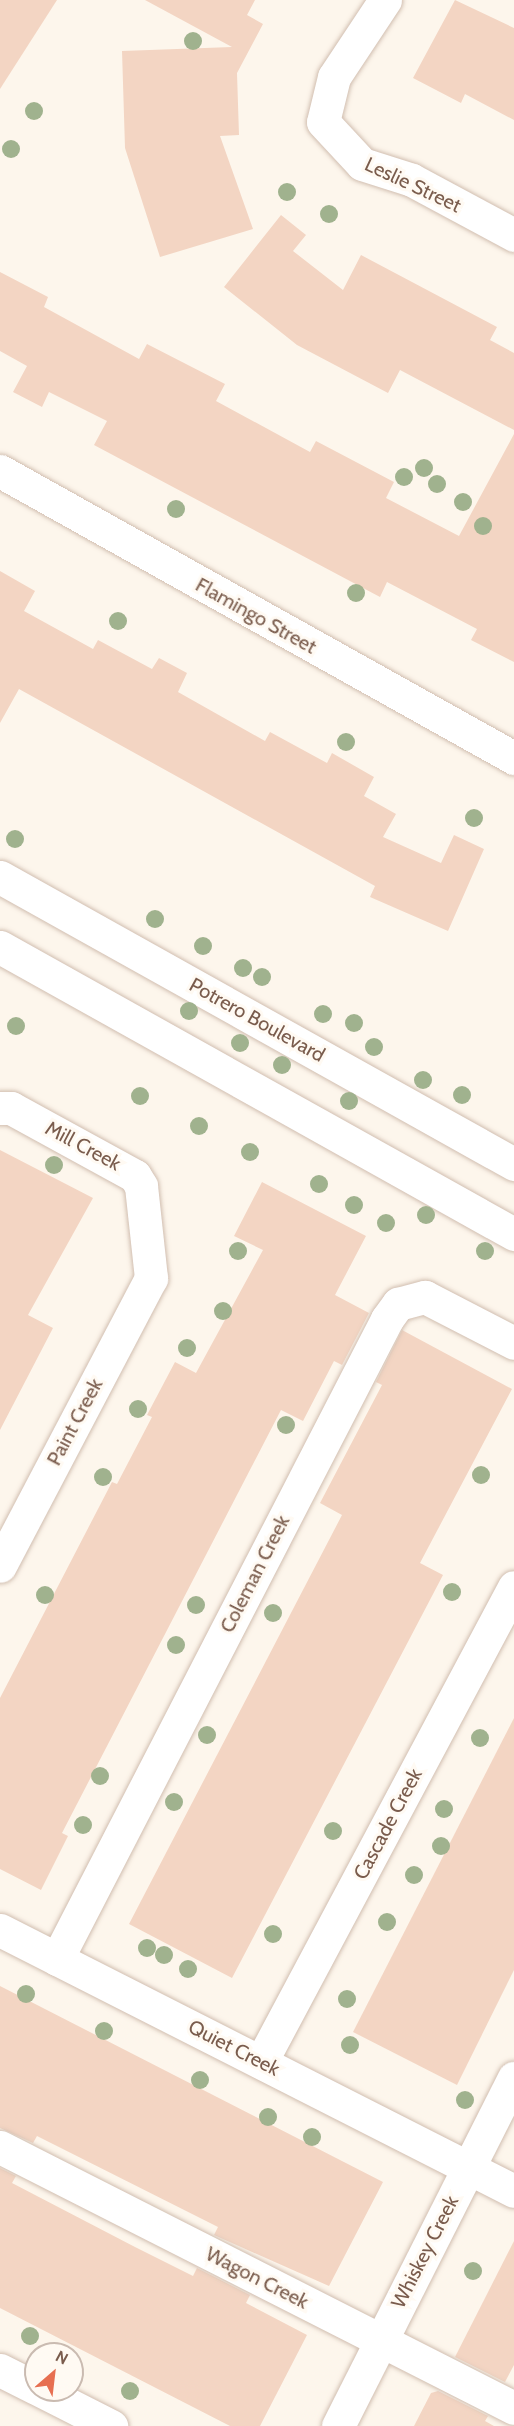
<!DOCTYPE html>
<style>
body{margin:0}
#map{position:relative;width:514px;height:2426px;overflow:hidden;background:#fdf6ec;font-family:Cabin,sans-serif}
div>[style]{position:absolute}
.building>*{inset:0;background:#f3d5c3}
.roads{filter:drop-shadow(0 0 2px #d1beb0) drop-shadow(0 0 2px #d1beb0)}
.minor>*{height:33px;margin:-16.5px;padding:0 16.5px;transform-origin:16.5px;border-radius:16.5px;background:#fff}
.trees>*{width:18px;height:18px;margin:-9px;border-radius:50%;background:#a0b28e}
span{translate:-50% -50%;white-space:nowrap;text-align:center;line-height:1.15;-webkit-text-stroke:6px #fffaf3;paint-order:stroke}
.street-label{font-size:20px;color:#7a5c4d}
.north{position:absolute;left:24px;top:2342px;width:60px;height:60px;box-sizing:border-box;background:#fffaf3;border:2px solid #cabbb1;border-radius:50%;rotate:28deg;font-size:16px;font-weight:700;line-height:24px;text-align:center;color:#7a5c4d}
.north::after{content:'';display:block;margin:auto;width:21px;height:27px;background:#e76f51;clip-path:polygon(50% 0,100% 100%,50% 72%,0 100%)}
</style>
<div id="map">
<div class="building">
<i style="clip-path:polygon(0 0,57px 0,0 89px)"></i>
<i style="clip-path:polygon(145px 0,255px 0,247px 15px,263px 24px,237px 73px,239px 135px,220px 136px,253px 229px,160px 257px,125px 148px,122px 51px,232px 47px)"></i>
<i style="clip-path:polygon(455px 0,514px 28px,514px 120px,465px 94px,461px 103px,413px 78px)"></i>
<i style="clip-path:polygon(281px 215px,306px 235px,293px 251px,343px 290px,361px 255px,497px 327px,490px 340px,514px 353px,514px 430px,400px 370px,388px 393px,297px 345px,224px 287px)"></i>
<i style="clip-path:polygon(0 272px,48px 297px,44px 307px,139px 359px,147px 344px,225px 384px,216px 401px,310px 452px,316px 441px,394px 482px,386px 498px,459px 536px,514px 434px,514px 662px,471px 640px,477px 629px,387px 582px,380px 597px,94px 445px,107px 421px,49px 392px,42px 407px,13px 392px,27px 366px,0 351px)"></i>
<i style="clip-path:polygon(0 571px,35px 591px,24px 611px,93px 649px,98px 640px,152px 669px,159px 658px,187px 673px,178px 692px,265px 741px,270px 732px,327px 763px,332px 753px,374px 777px,364px 796px,396px 814px,383px 837px,441px 863px,454px 835px,484px 849px,448px 931px,370px 897px,375px 886px,19px 689px,0 723px)"></i>
<i style="clip-path:polygon(0 1150px,93px 1198px,28px 1315px,53px 1328px,0 1430px)"></i>
<i style="clip-path:polygon(262px 1182px,366px 1236px,335px 1295px,369px 1313px,342px 1365px,334px 1361px,303px 1421px,281px 1410px,62px 1833px,68px 1836px,41px 1890px,0 1869px,0 1698px,112px 1482px,117px 1484px,152px 1417px,147px 1415px,175px 1362px,196px 1373px,263px 1250px,234px 1236px)"></i>
<i style="clip-path:polygon(402px 1330px,512px 1389px,420px 1563px,443px 1575px,232px 1978px,129px 1924px,342px 1515px,320px 1503px,382px 1385px,376px 1382px)"></i>
<i style="clip-path:polygon(514px 1718px,514px 1970px,457px 2085px,353px 2032px)"></i>
<i style="clip-path:polygon(0 1986px,383px 2182px,329px 2286px,214px 2235px,218px 2227px,37px 2136px,33px 2143px,0 2128px)"></i>
<i style="clip-path:polygon(0 2168px,16px 2176px,12px 2183px,135px 2247px,193px 2276px,197px 2268px,250px 2295px,246px 2303px,307px 2335px,260px 2426px,230px 2426px,0 2308px)"></i>
<i style="clip-path:polygon(514px 2241px,514px 2365px,505px 2382px,455px 2357px)"></i>
<i style="clip-path:polygon(438px 2391px,488px 2416px,485px 2421px,494px 2426px,414px 2426px,431px 2393px)"></i>
</div>
<div class="roads">
<div class="minor">
<i style="left:385px;top:0;width:92px;rotate:123.5deg"></i>
<i style="left:334px;top:77px;width:46px;rotate:103.7deg"></i>
<i style="left:323px;top:122px;width:57px;rotate:47.1deg"></i>
<i style="left:362px;top:164px;width:52px;rotate:17.7deg"></i>
<i style="left:412px;top:180px;width:116px;rotate:28.3deg"></i>
<i style="left:0;top:471px;width:589px;rotate:29.18deg"></i>
<i style="left:0;top:877px;width:589px;rotate:29.18deg"></i>
<i style="left:0;top:947px;width:589px;rotate:29.18deg"></i>
<i style="left:0;top:1108px;width:11px"></i>
<i style="left:11px;top:1108px;width:141px;rotate:28.7deg"></i>
<i style="left:135px;top:1176px;width:12px;rotate:59deg"></i>
<i style="left:141px;top:1186px;width:93px;rotate:83.8deg"></i>
<i style="left:151px;top:1278px;width:325px;rotate:117.7deg"></i>
<i style="left:0;top:1930px;width:576px;rotate:26.92deg"></i>
<i style="left:57px;top:1959px;width:720px;rotate:-62.72deg"></i>
<i style="left:387px;top:1319px;width:19px;rotate:-54deg"></i>
<i style="left:398px;top:1304px;width:28px;rotate:-15deg"></i>
<i style="left:425px;top:1297px;width:100px;rotate:27.3deg"></i>
<i style="left:261px;top:2062px;width:538px;rotate:-61.96deg"></i>
<i style="left:0;top:2147px;width:576px;rotate:26.92deg"></i>
<i style="left:0;top:2370px;width:40px;rotate:26.6deg"></i>
<i style="left:40px;top:2390px;width:80px;rotate:26.9deg"></i>
<i style="left:338px;top:2426px;width:390px;rotate:-63.2deg"></i>
</div>
</div>
<div class="trees">
<i style="left:193px;top:41px"></i>
<i style="left:34px;top:111px"></i>
<i style="left:11px;top:149px"></i>
<i style="left:287px;top:192px"></i>
<i style="left:329px;top:214px"></i>
<i style="left:424px;top:468px"></i>
<i style="left:404px;top:477px"></i>
<i style="left:437px;top:484px"></i>
<i style="left:463px;top:502px"></i>
<i style="left:176px;top:509px"></i>
<i style="left:483px;top:526px"></i>
<i style="left:356px;top:593px"></i>
<i style="left:118px;top:621px"></i>
<i style="left:346px;top:742px"></i>
<i style="left:474px;top:818px"></i>
<i style="left:15px;top:839px"></i>
<i style="left:155px;top:919px"></i>
<i style="left:203px;top:946px"></i>
<i style="left:243px;top:968px"></i>
<i style="left:262px;top:977px"></i>
<i style="left:189px;top:1011px"></i>
<i style="left:323px;top:1014px"></i>
<i style="left:354px;top:1023px"></i>
<i style="left:16px;top:1026px"></i>
<i style="left:240px;top:1043px"></i>
<i style="left:374px;top:1047px"></i>
<i style="left:282px;top:1065px"></i>
<i style="left:423px;top:1080px"></i>
<i style="left:462px;top:1095px"></i>
<i style="left:140px;top:1096px"></i>
<i style="left:349px;top:1101px"></i>
<i style="left:199px;top:1126px"></i>
<i style="left:250px;top:1152px"></i>
<i style="left:54px;top:1165px"></i>
<i style="left:319px;top:1184px"></i>
<i style="left:354px;top:1205px"></i>
<i style="left:426px;top:1215px"></i>
<i style="left:386px;top:1223px"></i>
<i style="left:238px;top:1251px"></i>
<i style="left:485px;top:1251px"></i>
<i style="left:223px;top:1311px"></i>
<i style="left:187px;top:1348px"></i>
<i style="left:138px;top:1409px"></i>
<i style="left:286px;top:1425px"></i>
<i style="left:481px;top:1475px"></i>
<i style="left:103px;top:1477px"></i>
<i style="left:452px;top:1592px"></i>
<i style="left:45px;top:1595px"></i>
<i style="left:196px;top:1605px"></i>
<i style="left:273px;top:1613px"></i>
<i style="left:176px;top:1645px"></i>
<i style="left:207px;top:1735px"></i>
<i style="left:480px;top:1738px"></i>
<i style="left:100px;top:1776px"></i>
<i style="left:174px;top:1802px"></i>
<i style="left:444px;top:1809px"></i>
<i style="left:83px;top:1825px"></i>
<i style="left:333px;top:1831px"></i>
<i style="left:441px;top:1846px"></i>
<i style="left:414px;top:1875px"></i>
<i style="left:387px;top:1922px"></i>
<i style="left:273px;top:1934px"></i>
<i style="left:147px;top:1948px"></i>
<i style="left:164px;top:1955px"></i>
<i style="left:188px;top:1969px"></i>
<i style="left:26px;top:1994px"></i>
<i style="left:347px;top:1999px"></i>
<i style="left:104px;top:2031px"></i>
<i style="left:350px;top:2045px"></i>
<i style="left:200px;top:2080px"></i>
<i style="left:465px;top:2100px"></i>
<i style="left:268px;top:2117px"></i>
<i style="left:312px;top:2137px"></i>
<i style="left:473px;top:2271px"></i>
<i style="left:30px;top:2336px"></i>
<i style="left:130px;top:2391px"></i>
</div>
<div class="street-label">
<span style="left:413px;top:185px;rotate:25deg">Leslie Street</span>
<span style="left:256px;top:616px;rotate:29deg">Flamingo Street</span>
<span style="left:257px;top:1020px;rotate:29deg">Potrero Boulevard</span>
<span style="left:83px;top:1146px;rotate:28deg">Mill Creek</span>
<span style="left:75px;top:1422px;rotate:-62deg">Paint Creek</span>
<span style="left:255px;top:1574px;rotate:-63deg">Coleman Creek</span>
<span style="left:388px;top:1824px;rotate:-62deg">Cascade Creek</span>
<span style="left:234px;top:2048px;rotate:27deg">Quiet Creek</span>
<span style="left:425px;top:2252px;rotate:-63deg">Whiskey Creek</span>
<span style="left:257px;top:2278px;rotate:27deg">Wagon Creek</span>
</div>
<div class="north">N</div>
</div>
